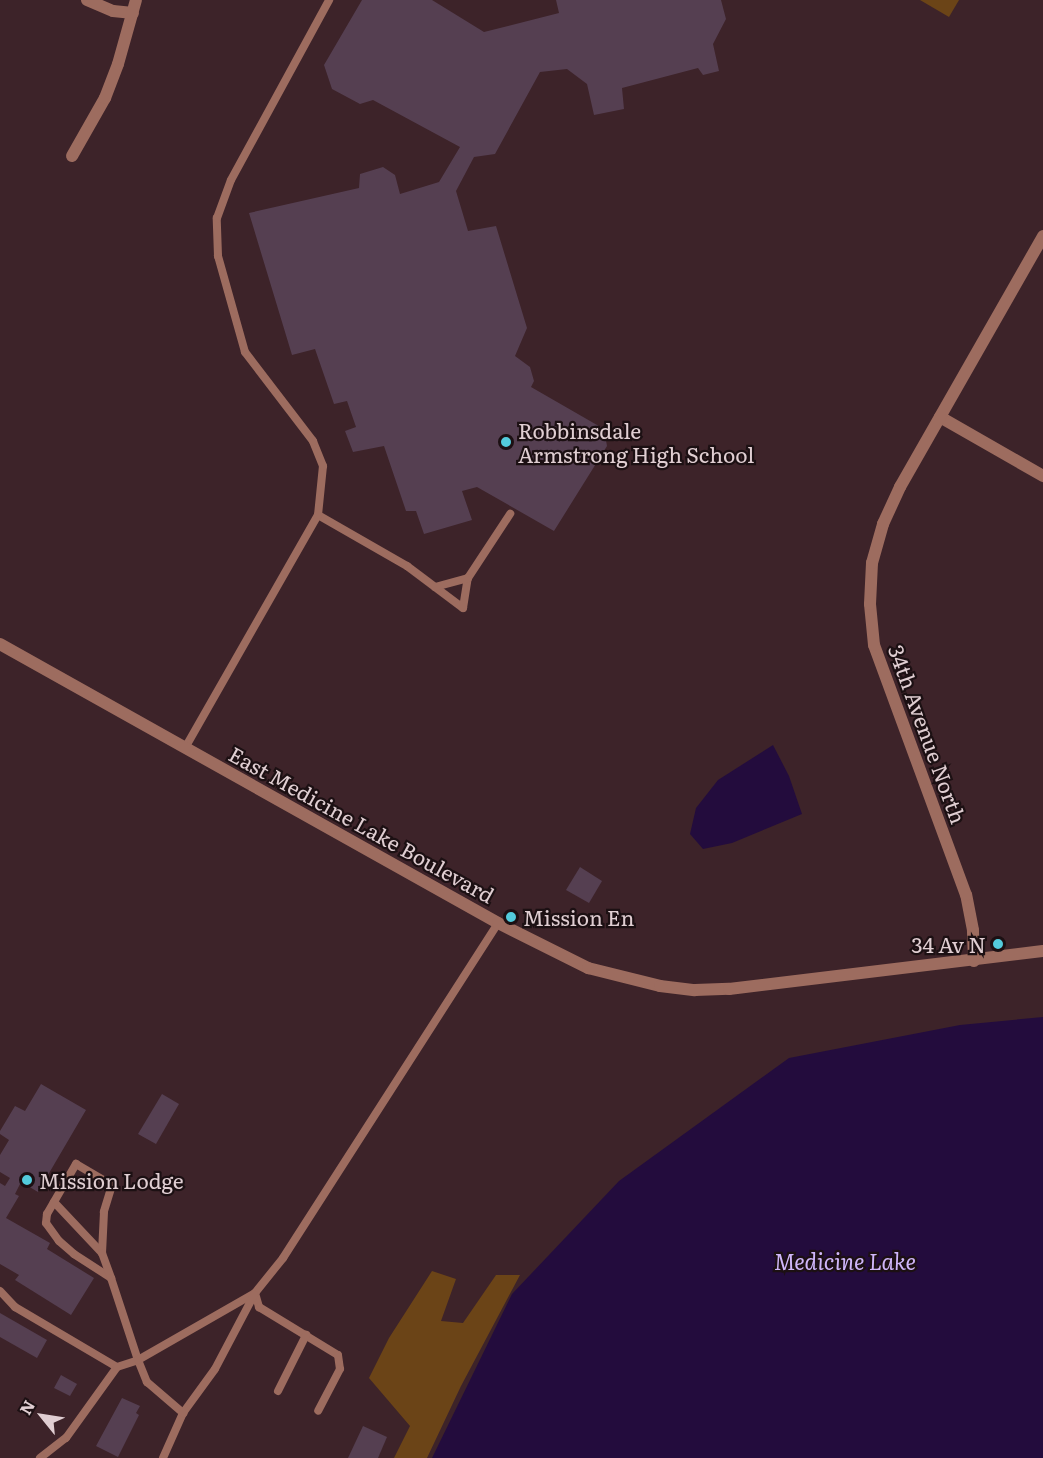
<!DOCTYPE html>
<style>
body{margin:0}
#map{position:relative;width:1043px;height:1458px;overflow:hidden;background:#3d2329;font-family:Literata,serif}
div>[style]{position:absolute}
.green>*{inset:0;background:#6b4417}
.water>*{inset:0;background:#230c3d}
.building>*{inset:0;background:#553f51}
.service>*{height:8px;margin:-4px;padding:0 4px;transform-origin:4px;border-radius:4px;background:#9d6c5f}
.minor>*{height:12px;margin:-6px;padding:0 6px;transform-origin:6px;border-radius:6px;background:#9d6c5f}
.tertiary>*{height:12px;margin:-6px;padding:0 6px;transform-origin:6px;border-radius:6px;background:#9d6c5f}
.dots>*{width:16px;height:16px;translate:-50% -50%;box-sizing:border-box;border:3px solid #1c1013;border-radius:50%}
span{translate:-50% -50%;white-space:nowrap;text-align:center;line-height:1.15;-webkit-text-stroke:4.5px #1c1013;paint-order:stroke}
.poi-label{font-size:21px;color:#e0ced2}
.left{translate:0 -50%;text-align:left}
.right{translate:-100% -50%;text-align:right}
.street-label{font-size:21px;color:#e0ced2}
.water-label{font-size:22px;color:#cfb6f9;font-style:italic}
.north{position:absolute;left:12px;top:1386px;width:60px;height:60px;-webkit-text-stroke:4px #1c1013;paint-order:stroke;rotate:300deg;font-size:16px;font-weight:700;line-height:24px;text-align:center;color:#e0ced2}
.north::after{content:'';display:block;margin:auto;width:21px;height:27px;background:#e0ced2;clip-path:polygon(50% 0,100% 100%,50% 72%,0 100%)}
</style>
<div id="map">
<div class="green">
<i style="clip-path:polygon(920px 0,959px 0,949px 17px)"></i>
<i style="clip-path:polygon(432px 1271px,456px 1279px,441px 1321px,463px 1323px,496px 1275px,520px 1275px,461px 1386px,427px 1458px,394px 1458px,410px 1426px,369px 1378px,389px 1338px)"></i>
</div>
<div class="water">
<i style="clip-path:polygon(773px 745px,789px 776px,802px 814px,732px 843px,703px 849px,690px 834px,696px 808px,718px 780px)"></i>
<i style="clip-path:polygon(1043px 1017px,1043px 1458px,432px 1458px,512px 1294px,619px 1181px,789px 1058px,960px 1025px)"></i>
</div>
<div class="building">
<i style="clip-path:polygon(362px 0,432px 0,484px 32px,559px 13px,556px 0,721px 0,726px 19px,713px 44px,719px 71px,703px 75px,698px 68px,622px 88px,624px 109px,594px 115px,587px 84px,567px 69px,540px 72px,495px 154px,474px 157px,456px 191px,468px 231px,496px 226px,527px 328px,515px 356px,530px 367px,534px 381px,531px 387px,604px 429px,607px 446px,554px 531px,477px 487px,462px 491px,472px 520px,424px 534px,416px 511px,406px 511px,384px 446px,353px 452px,345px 431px,356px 427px,347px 401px,334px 404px,315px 349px,292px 355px,249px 213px,359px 188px,360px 174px,383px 167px,395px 175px,400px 194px,439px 182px,460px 147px,373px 100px,360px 104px,332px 89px,324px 65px)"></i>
<i style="clip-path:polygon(580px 867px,602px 881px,589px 903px,566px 890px)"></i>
<i style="clip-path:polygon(41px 1084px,86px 1110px,38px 1192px,21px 1182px,15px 1194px,19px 1196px,6px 1218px,50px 1243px,47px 1249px,94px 1278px,71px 1315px,15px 1280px,19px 1275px,0 1264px,0 1183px,5px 1186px,10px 1178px,0 1172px,0 1155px,9px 1140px,0 1134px,0 1131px,15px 1106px,25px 1111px)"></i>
<i style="clip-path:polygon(162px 1094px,179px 1104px,156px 1144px,138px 1134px)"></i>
<i style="clip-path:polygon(0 1313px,47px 1340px,37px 1358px,0 1337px)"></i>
<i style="clip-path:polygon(61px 1375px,77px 1384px,70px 1396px,54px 1388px)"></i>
<i style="clip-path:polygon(122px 1398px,140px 1406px,136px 1413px,139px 1415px,118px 1457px,96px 1446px)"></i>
<i style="clip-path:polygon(363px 1426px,387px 1437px,378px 1458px,348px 1458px)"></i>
</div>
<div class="service">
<i style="left:318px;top:515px;width:103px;rotate:29.8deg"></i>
<i style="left:407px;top:566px;width:70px;rotate:36.9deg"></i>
<i style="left:463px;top:608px;width:30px;rotate:-81deg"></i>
<i style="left:468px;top:578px;width:77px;rotate:-56.7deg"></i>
<i style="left:435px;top:587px;width:34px;rotate:-15deg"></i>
<i style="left:185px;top:748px;width:268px;rotate:-60.3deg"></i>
<i style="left:318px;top:515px;width:49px;rotate:-84.2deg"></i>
<i style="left:323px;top:466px;width:27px;rotate:-112deg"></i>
<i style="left:313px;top:441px;width:112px;rotate:-127.4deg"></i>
<i style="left:245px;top:352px;width:100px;rotate:-105.7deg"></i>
<i style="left:218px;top:256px;width:38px;rotate:-92deg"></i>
<i style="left:217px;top:218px;width:40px;rotate:-69.8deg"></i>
<i style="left:231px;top:180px;width:205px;rotate:-61.4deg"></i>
<i style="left:54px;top:1202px;width:70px;rotate:46.7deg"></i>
<i style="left:111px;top:1278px;width:44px;rotate:-147deg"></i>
<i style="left:74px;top:1254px;width:20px;rotate:-139deg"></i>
<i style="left:59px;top:1241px;width:22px;rotate:-126deg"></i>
<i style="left:46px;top:1223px;width:9px;rotate:-84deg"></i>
<i style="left:47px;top:1214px;width:58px;rotate:-59.9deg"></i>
<i style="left:76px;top:1164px;width:42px;rotate:30.3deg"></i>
<i style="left:112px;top:1185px;width:28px;rotate:107deg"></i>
<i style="left:104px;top:1212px;width:41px;rotate:92.8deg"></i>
<i style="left:102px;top:1253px;width:27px;rotate:70deg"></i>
<i style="left:111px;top:1278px;width:86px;rotate:71.8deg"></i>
<i style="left:138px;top:1360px;width:24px;rotate:68deg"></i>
<i style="left:147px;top:1382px;width:48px;rotate:40.7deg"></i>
<i style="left:0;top:1291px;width:22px;rotate:47deg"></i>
<i style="left:15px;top:1307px;width:118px;rotate:30.5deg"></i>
<i style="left:255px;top:1293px;width:15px;rotate:74deg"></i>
<i style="left:259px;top:1307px;width:92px;rotate:31.3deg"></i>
<i style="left:338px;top:1355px;width:14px;rotate:82deg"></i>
<i style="left:340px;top:1369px;width:47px;rotate:117.6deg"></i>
<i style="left:278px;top:1391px;width:63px;rotate:-63.4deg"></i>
<i style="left:40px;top:1458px;width:33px;rotate:-38deg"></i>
<i style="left:66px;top:1438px;width:87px;rotate:-54.3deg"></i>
<i style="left:117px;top:1367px;width:22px;rotate:-18deg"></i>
<i style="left:138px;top:1360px;width:135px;rotate:-29.8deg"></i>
<i style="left:255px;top:1293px;width:45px;rotate:-51.3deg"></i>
<i style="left:283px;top:1258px;width:398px;rotate:-57.3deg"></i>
<i style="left:163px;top:1458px;width:49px;rotate:-66deg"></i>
<i style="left:183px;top:1413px;width:54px;rotate:-54deg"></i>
<i style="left:215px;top:1369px;width:84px;rotate:-62.2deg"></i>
</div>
<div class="minor">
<i style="left:87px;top:0;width:28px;rotate:23deg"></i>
<i style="left:113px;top:11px;width:20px;rotate:6deg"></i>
<i style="left:72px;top:156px;width:67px;rotate:-60.4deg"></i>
<i style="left:105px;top:98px;width:36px;rotate:-69deg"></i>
<i style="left:118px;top:64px;width:66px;rotate:-74.3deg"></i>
<i style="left:940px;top:417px;width:119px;rotate:29.8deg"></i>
<i style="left:974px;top:961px;width:31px;rotate:-92deg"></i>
<i style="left:973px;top:930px;width:36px;rotate:-101deg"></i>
<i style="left:966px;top:895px;width:266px;rotate:-110.2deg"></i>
<i style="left:874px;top:645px;width:41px;rotate:-95.6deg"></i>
<i style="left:870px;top:604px;width:41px;rotate:-87.2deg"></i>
<i style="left:872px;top:563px;width:41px;rotate:-74.2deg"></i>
<i style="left:883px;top:524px;width:41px;rotate:-65.3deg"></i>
<i style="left:900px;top:487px;width:289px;rotate:-60.3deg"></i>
</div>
<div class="tertiary">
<i style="left:0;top:644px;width:571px;rotate:29.26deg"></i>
<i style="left:498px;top:923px;width:101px;rotate:26.6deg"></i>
<i style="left:588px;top:968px;width:74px;rotate:14deg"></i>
<i style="left:660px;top:986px;width:35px;rotate:7deg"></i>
<i style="left:695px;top:990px;width:34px;rotate:-2deg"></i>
<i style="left:729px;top:989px;width:316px;rotate:-6.9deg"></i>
</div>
<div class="dots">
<i style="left:506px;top:442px;background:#53cbdc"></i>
<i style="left:511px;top:917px;background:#53cbdc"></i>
<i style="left:998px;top:944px;background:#53cbdc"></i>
<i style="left:27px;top:1180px;background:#53cbdc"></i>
</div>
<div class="poi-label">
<span class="left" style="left:518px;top:442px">Robbinsdale<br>Armstrong High School</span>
<span class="left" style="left:523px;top:917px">Mission En</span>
<span class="right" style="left:986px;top:944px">34 Av N</span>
<span class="left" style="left:39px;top:1180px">Mission Lodge</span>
</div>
<div class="street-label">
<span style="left:928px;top:734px;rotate:70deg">34th Avenue North</span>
<span style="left:362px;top:824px;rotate:29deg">East Medicine Lake Boulevard</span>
</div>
<div class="water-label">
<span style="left:845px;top:1261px">Medicine Lake</span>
</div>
<div class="north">N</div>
</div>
